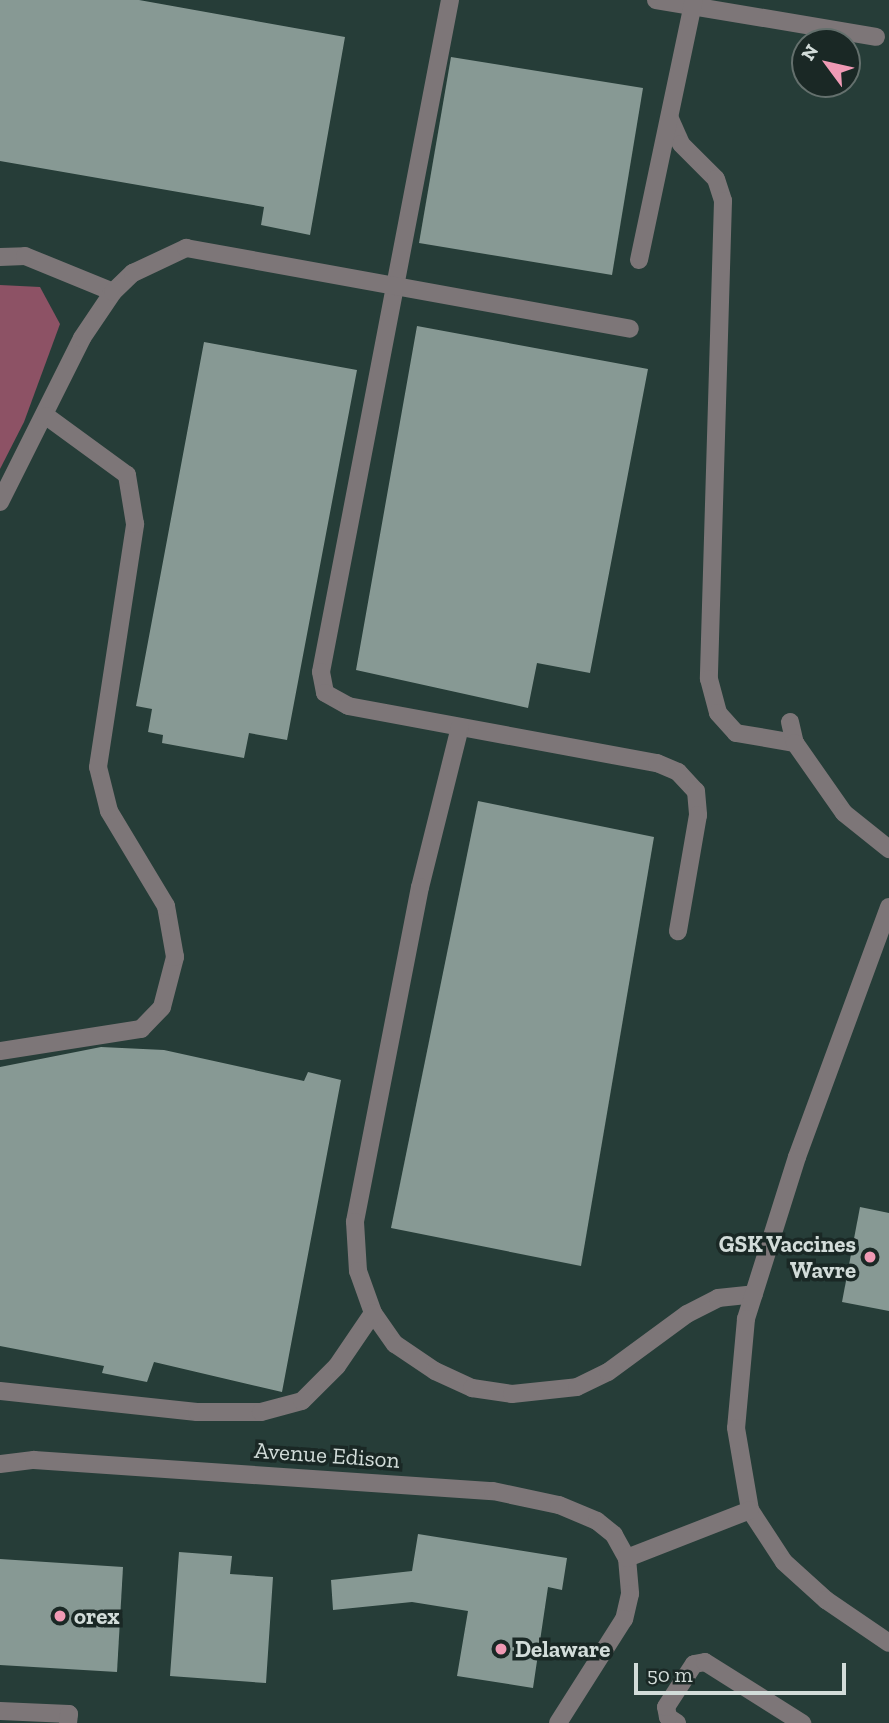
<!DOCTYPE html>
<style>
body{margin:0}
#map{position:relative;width:889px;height:1723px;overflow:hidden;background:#23322f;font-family:"Zilla Slab",serif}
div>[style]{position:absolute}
.built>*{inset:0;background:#263d38}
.forest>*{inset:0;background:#8d5265}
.building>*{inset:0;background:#879994}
.minor>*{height:18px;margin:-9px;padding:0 9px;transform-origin:9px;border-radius:9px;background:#7d7678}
.dots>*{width:19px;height:19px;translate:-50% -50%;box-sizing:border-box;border:4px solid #1a2825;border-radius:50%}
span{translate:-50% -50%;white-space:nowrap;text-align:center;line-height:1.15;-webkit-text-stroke:7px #1a2825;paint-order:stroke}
.poi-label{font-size:23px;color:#d2dcd9;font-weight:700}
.right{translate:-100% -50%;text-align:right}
.left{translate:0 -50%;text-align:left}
.street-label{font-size:23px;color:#d2dcd9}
.north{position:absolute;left:791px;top:28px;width:70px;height:70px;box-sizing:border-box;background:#1a2825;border:2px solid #64706d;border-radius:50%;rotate:303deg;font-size:19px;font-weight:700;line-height:28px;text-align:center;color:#d2dcd9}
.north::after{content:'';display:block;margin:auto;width:24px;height:32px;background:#f09ab5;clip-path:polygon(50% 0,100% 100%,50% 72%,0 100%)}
.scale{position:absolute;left:634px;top:1663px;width:212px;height:32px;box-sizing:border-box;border:4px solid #d2dcd9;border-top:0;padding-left:9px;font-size:21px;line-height:24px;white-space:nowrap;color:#d2dcd9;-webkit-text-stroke:5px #1a2825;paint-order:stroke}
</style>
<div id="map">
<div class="built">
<i style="clip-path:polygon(evenodd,0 0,889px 0,889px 1723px,0 1723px,0 0,805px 42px,847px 42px,847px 84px,805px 84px,805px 42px)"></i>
</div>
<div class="forest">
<i style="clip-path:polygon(0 285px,40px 287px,60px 324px,24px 422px,0 469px)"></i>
</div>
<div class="building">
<i style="clip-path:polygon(0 0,139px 0,345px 37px,310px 235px,261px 225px,264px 207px,0 161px)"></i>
<i style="clip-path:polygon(451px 57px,643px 88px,612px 275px,419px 243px)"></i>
<i style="clip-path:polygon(417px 326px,648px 369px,590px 673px,537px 663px,528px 708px,356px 670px)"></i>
<i style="clip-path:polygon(204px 342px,357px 370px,287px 740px,249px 733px,244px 758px,162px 743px,163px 735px,148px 732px,152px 709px,136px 706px)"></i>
<i style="clip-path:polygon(478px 801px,654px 837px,581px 1266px,391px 1228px)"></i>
<i style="clip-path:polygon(101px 1047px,164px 1050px,304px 1081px,308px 1072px,341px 1080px,282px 1392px,154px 1362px,147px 1382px,102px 1373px,104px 1366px,0 1346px,0 1067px)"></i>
<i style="clip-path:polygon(860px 1207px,889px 1213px,889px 1311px,842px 1302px)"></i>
<i style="clip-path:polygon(418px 1534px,567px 1558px,562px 1590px,548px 1587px,533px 1688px,457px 1676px,468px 1611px,412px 1602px,333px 1610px,331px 1580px,412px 1571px)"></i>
<i style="clip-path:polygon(179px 1552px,232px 1556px,230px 1574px,273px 1577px,266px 1683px,170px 1676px)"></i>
<i style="clip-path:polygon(0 1559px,123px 1567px,117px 1672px,0 1665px)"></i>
</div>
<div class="minor">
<i style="left:450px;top:0;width:684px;rotate:100.87deg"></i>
<i style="left:321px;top:672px;width:21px;rotate:79deg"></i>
<i style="left:325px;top:693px;width:26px;rotate:29deg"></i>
<i style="left:348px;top:706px;width:314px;rotate:10.5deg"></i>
<i style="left:657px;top:763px;width:23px;rotate:23deg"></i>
<i style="left:678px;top:772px;width:26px;rotate:47deg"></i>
<i style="left:696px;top:791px;width:24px;rotate:85deg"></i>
<i style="left:698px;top:815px;width:118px;rotate:99.8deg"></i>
<i style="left:656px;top:0;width:223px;rotate:9.5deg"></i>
<i style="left:670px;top:119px;width:27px;rotate:66deg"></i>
<i style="left:681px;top:144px;width:49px;rotate:45deg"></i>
<i style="left:716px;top:179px;width:23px;rotate:72deg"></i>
<i style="left:723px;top:201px;width:478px;rotate:91.7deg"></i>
<i style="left:709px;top:679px;width:35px;rotate:75deg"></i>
<i style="left:718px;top:713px;width:27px;rotate:48deg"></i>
<i style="left:736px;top:733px;width:60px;rotate:9.6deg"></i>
<i style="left:0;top:257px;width:25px;rotate:-2deg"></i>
<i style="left:25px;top:256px;width:95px;rotate:22.2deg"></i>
<i style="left:639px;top:260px;width:266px;rotate:-78.1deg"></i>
<i style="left:0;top:502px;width:183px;rotate:-63.4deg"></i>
<i style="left:82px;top:338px;width:55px;rotate:-56deg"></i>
<i style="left:113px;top:292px;width:28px;rotate:-44deg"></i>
<i style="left:133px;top:273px;width:59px;rotate:-25.3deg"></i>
<i style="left:186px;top:248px;width:451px;rotate:10.3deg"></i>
<i style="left:790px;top:722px;width:22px;rotate:77deg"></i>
<i style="left:795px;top:743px;width:85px;rotate:55deg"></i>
<i style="left:844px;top:813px;width:58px;rotate:38.7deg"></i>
<i style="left:460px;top:727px;width:165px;rotate:104deg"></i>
<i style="left:420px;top:887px;width:341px;rotate:101deg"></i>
<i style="left:355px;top:1222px;width:49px;rotate:86.5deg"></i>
<i style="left:358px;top:1271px;width:45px;rotate:70.3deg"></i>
<i style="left:373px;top:1313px;width:38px;rotate:55deg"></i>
<i style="left:395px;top:1344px;width:48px;rotate:34deg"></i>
<i style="left:435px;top:1371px;width:41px;rotate:24.7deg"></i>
<i style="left:472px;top:1388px;width:40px;rotate:8.5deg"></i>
<i style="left:512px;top:1394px;width:65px;rotate:-6.1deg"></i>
<i style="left:577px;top:1387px;width:34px;rotate:-26deg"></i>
<i style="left:608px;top:1372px;width:98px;rotate:-36.3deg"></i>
<i style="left:687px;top:1314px;width:35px;rotate:-27deg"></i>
<i style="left:718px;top:1298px;width:36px;rotate:-6deg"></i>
<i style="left:889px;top:907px;width:266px;rotate:110.2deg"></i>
<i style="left:797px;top:1157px;width:170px;rotate:107.5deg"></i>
<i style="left:746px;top:1319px;width:109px;rotate:95.2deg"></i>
<i style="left:736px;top:1428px;width:83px;rotate:80.3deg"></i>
<i style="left:750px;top:1510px;width:62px;rotate:56.8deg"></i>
<i style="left:784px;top:1562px;width:57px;rotate:42.1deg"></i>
<i style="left:826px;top:1600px;width:76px;rotate:34.3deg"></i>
<i style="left:0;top:1051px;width:143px;rotate:-8.9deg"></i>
<i style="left:141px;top:1029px;width:30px;rotate:-46deg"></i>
<i style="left:162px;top:1007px;width:52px;rotate:-75.4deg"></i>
<i style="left:175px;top:957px;width:52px;rotate:-100deg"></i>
<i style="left:166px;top:906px;width:111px;rotate:-121deg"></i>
<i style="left:109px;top:811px;width:45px;rotate:-104deg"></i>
<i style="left:98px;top:767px;width:246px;rotate:-81.3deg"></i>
<i style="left:135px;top:524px;width:50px;rotate:-99.3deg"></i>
<i style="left:127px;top:475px;width:100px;rotate:-143.9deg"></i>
<i style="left:0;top:1391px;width:198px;rotate:6.1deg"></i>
<i style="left:197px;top:1412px;width:64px"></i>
<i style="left:261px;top:1412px;width:42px;rotate:-15deg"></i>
<i style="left:302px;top:1401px;width:49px;rotate:-45deg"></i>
<i style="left:337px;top:1366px;width:64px;rotate:-55.8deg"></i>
<i style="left:0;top:1464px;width:34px;rotate:-7deg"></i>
<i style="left:34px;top:1460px;width:460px;rotate:3.9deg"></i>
<i style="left:493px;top:1491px;width:67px;rotate:12deg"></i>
<i style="left:559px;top:1505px;width:41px;rotate:22.8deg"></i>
<i style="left:597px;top:1521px;width:22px;rotate:39deg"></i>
<i style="left:614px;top:1535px;width:26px;rotate:61deg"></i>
<i style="left:627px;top:1558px;width:36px;rotate:85deg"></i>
<i style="left:630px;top:1594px;width:26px;rotate:103deg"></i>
<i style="left:624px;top:1619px;width:123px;rotate:122.4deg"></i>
<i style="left:627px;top:1558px;width:132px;rotate:-21.3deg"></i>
<i style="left:0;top:1711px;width:69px;rotate:2.5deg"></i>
<i style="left:69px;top:1714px;width:9px;rotate:96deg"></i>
<i style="left:677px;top:1723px;width:11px;rotate:-146deg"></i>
<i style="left:668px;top:1717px;width:10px;rotate:-101deg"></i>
<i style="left:666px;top:1707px;width:51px;rotate:-56.9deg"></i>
<i style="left:694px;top:1664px;width:11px;rotate:-10deg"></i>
<i style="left:705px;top:1662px;width:115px;rotate:32.2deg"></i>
</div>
<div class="dots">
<i style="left:870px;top:1257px;background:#f09ab5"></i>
<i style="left:60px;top:1616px;background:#f09ab5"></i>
<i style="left:501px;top:1649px;background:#f09ab5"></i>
</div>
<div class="poi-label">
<span class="right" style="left:856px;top:1257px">GSK Vaccines<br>Wavre</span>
<span class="left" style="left:74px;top:1616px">orex</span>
<span class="left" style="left:515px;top:1649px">Delaware</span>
</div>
<div class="street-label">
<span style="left:327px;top:1455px;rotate:4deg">Avenue Edison</span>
</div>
<div class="north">N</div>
<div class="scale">50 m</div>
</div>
